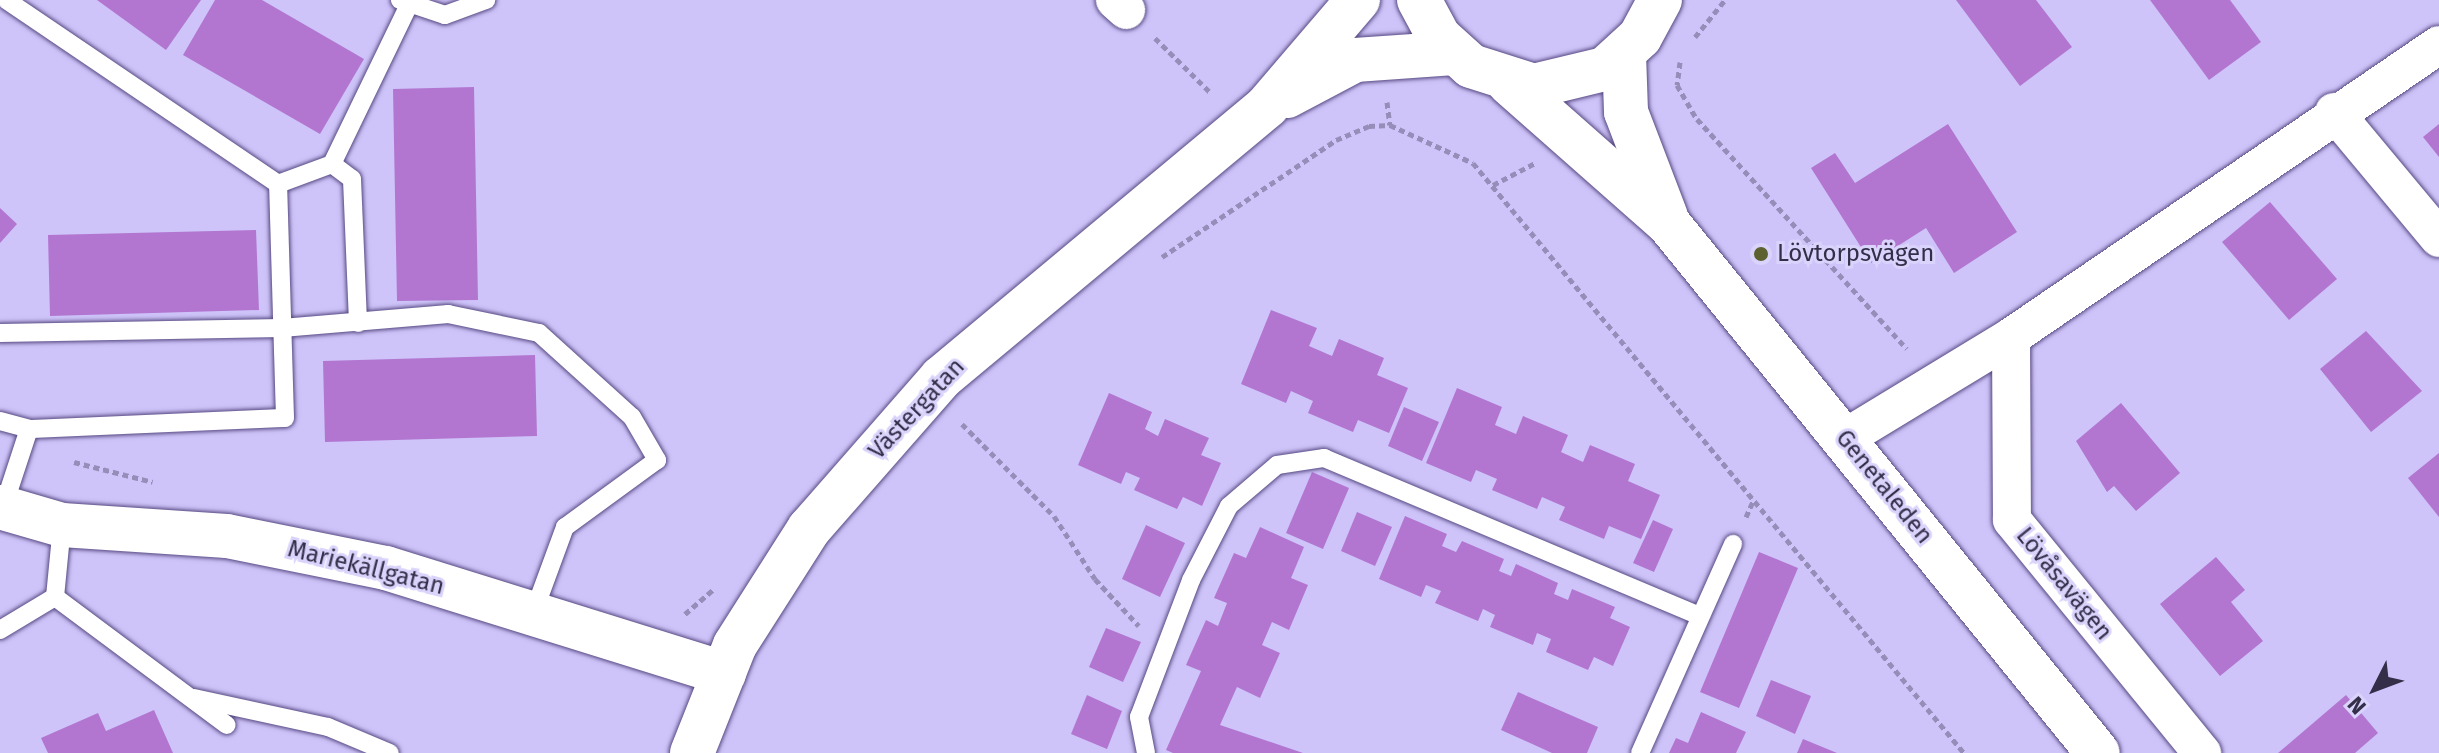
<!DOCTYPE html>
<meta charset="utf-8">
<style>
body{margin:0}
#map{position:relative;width:2439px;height:753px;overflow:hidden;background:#cec4f9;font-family:"Fira Sans",sans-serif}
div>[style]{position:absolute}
.building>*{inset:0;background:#b276d1}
.path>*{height:5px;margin-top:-2.5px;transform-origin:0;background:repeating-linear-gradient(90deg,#968db9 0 6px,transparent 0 10px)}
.roads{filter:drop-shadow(0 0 2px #574982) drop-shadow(0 0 2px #574982)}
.lane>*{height:18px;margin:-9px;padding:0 9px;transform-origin:9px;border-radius:9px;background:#fff}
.street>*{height:38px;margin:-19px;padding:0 19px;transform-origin:19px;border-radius:19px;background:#fff}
.secondary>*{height:44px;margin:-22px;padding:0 22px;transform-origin:22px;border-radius:22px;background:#fff}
.dots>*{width:22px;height:22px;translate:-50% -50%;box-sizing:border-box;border:4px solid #dad3fb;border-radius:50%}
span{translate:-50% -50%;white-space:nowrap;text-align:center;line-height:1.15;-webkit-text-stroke:6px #dad3fb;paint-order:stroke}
.poi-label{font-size:24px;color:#342e49}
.left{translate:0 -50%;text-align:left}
.street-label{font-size:24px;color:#342e49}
.north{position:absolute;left:2335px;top:649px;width:80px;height:80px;-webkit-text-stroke:6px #dad3fb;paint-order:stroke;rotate:228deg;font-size:22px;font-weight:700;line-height:32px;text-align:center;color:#342e49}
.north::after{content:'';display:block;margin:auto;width:28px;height:36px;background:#342e49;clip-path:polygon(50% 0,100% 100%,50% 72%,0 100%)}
</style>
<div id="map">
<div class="building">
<i style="clip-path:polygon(97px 0,201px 0,166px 50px)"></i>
<i style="clip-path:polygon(215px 0,262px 0,364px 59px,320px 134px,183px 55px)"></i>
<i style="clip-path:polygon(1956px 0,2036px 0,2072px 47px,2020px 86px)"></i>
<i style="clip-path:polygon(2150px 0,2230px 0,2261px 42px,2209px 80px)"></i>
<i style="clip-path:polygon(474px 87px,478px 300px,397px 301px,393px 89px)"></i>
<i style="clip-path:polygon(1948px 124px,2017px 232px,1954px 273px,1926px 228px,1871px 263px,1811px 168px,1835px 153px,1855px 183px)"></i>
<i style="clip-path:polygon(2439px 124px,2439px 157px,2423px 137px)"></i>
<i style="clip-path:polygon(2270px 202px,2337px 279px,2289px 320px,2222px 242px)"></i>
<i style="clip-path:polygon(0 208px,17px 224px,0 243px)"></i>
<i style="clip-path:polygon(256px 230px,259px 310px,50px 316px,48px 235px)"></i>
<i style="clip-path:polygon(1271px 310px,1317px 328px,1309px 346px,1332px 356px,1339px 339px,1384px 358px,1377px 375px,1408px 388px,1389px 433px,1358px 420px,1353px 432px,1308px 413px,1313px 401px,1291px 391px,1286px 403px,1241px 384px)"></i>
<i style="clip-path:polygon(2366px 331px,2422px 391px,2371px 432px,2320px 369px)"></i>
<i style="clip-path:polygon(535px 355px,537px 436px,325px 442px,323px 361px)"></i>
<i style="clip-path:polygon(1457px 388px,1502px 407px,1495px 425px,1516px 434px,1523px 416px,1568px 435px,1561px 452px,1583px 462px,1590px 445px,1635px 464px,1628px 481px,1660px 495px,1641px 539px,1609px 526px,1604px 539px,1559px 520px,1565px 507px,1542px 497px,1537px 509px,1492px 490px,1497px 479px,1476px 470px,1471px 482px,1426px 463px)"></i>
<i style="clip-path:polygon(1109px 393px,1152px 412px,1145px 429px,1158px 436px,1165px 419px,1209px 438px,1201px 455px,1221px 463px,1202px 506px,1183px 497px,1177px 509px,1134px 490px,1140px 478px,1126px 472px,1121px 484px,1078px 465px)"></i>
<i style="clip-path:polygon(2121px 403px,2180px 473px,2136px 511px,2114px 486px,2107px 492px,2076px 441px)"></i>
<i style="clip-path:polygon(1404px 407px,1439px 422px,1422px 461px,1388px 446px)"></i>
<i style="clip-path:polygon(2439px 453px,2439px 517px,2408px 478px)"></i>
<i style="clip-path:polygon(1312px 472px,1349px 488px,1323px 549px,1286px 533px)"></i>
<i style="clip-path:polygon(1357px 512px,1392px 527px,1375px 566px,1341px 551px)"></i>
<i style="clip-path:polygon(1405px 516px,1447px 534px,1442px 546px,1456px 552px,1462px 541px,1504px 559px,1499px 571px,1511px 576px,1516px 564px,1558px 583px,1554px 594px,1568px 600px,1572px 589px,1615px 607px,1610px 618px,1630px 627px,1613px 666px,1594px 657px,1588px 670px,1546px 652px,1551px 639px,1537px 633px,1533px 645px,1490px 627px,1495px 615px,1483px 609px,1478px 621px,1435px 603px,1441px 591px,1426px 585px,1421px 597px,1379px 579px)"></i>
<i style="clip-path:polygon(1653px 520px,1673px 529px,1654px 572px,1633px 563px)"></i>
<i style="clip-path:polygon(1146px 525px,1185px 543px,1160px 597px,1122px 579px)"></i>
<i style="clip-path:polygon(1260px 527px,1304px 547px,1291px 578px,1308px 585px,1289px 630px,1272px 622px,1262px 645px,1280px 653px,1260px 698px,1237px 687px,1220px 725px,1303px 753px,1173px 753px,1166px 750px,1201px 671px,1186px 665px,1206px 620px,1218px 626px,1227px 603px,1214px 598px,1234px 553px,1246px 558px)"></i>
<i style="clip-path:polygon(1759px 552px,1798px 568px,1739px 708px,1700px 692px)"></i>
<i style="clip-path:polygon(2216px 557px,2245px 590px,2231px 602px,2263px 641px,2220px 676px,2160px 604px)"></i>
<i style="clip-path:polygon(1106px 628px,1141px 642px,1123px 682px,1089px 667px)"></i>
<i style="clip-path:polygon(1771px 680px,1811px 696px,1795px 734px,1756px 716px)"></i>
<i style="clip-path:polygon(1518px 692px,1598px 727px,1587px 753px,1552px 753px,1501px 730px)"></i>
<i style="clip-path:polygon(1087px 695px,1122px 711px,1107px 749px,1071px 734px)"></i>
<i style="clip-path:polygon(2346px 695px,2378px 733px,2355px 753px,2278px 753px)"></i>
<i style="clip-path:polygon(154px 710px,173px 753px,48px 753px,41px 738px,98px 713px,106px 731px)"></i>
<i style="clip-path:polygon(1701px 712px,1746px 732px,1736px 753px,1669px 753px,1676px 738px,1688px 743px)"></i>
<i style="clip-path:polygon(1803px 739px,1837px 753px,1797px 753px)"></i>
</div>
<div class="path">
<i style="left:1695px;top:37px;width:48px;rotate:-51deg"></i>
<i style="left:1155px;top:38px;width:78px;rotate:44.5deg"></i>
<i style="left:1680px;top:62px;width:23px;rotate:97deg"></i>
<i style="left:1677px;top:85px;width:39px;rotate:60deg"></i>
<i style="left:1697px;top:119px;width:311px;rotate:47.6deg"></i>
<i style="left:1387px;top:102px;width:23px;rotate:83deg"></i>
<i style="left:1493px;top:185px;width:47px;rotate:-27.6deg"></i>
<i style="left:1162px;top:257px;width:210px;rotate:-33.9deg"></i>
<i style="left:1336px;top:140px;width:36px;rotate:-23deg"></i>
<i style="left:1369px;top:126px;width:21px;rotate:-3deg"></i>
<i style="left:1390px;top:125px;width:91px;rotate:24.6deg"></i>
<i style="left:1473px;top:163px;width:768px;rotate:50.23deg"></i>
<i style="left:962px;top:424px;width:130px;rotate:45deg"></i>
<i style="left:1054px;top:516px;width:75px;rotate:56.9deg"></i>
<i style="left:1095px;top:579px;width:64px;rotate:46.9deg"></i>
<i style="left:74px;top:462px;width:81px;rotate:14.2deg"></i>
<i style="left:1746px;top:517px;width:20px;rotate:-66deg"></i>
<i style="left:685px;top:614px;width:38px;rotate:-41deg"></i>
</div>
<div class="roads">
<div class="lane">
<i style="left:400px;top:0;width:47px;rotate:18.4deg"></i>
<i style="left:445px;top:15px;width:44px;rotate:-20.1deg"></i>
<i style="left:332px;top:164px;width:177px;rotate:-64.2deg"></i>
<i style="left:278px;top:184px;width:58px;rotate:-20.3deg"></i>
<i style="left:332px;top:164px;width:25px;rotate:37deg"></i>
<i style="left:352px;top:179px;width:144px;rotate:87.6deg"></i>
<i style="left:0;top:333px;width:282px;rotate:-1deg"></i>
<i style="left:282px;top:328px;width:167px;rotate:-4.8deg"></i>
<i style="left:448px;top:314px;width:93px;rotate:11.8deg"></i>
<i style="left:539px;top:333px;width:125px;rotate:42.1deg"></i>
<i style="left:632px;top:417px;width:50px;rotate:59.8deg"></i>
<i style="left:657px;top:460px;width:114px;rotate:143.9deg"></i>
<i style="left:565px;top:527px;width:93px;rotate:110.2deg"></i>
<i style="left:0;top:421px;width:30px;rotate:15deg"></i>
<i style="left:3px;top:508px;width:83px;rotate:-71.8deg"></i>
<i style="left:29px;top:429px;width:256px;rotate:-2.5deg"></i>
<i style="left:285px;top:418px;width:234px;rotate:-91.7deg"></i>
<i style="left:278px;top:184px;width:328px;rotate:-145.9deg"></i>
<i style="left:55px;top:597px;width:214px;rotate:36.7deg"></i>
<i style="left:0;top:630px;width:64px;rotate:-31deg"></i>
<i style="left:55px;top:597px;width:72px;rotate:-84.4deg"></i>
<i style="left:194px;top:698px;width:137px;rotate:12.2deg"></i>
<i style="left:328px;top:727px;width:67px;rotate:22.8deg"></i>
<i style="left:1146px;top:753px;width:37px;rotate:-101deg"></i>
<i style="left:1139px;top:717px;width:147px;rotate:-69.2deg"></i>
<i style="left:1191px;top:580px;width:83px;rotate:-62.8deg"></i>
<i style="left:1229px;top:506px;width:63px;rotate:-40.5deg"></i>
<i style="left:1277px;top:465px;width:48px;rotate:-8.5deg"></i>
<i style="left:1324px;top:458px;width:407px;rotate:22.8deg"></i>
<i style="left:1640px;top:753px;width:229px;rotate:-66deg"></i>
</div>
<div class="street">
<i style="left:1115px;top:0;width:15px;rotate:42deg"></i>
<i style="left:2334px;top:112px;width:164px;rotate:50.2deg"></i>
<i style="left:2011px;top:337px;width:183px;rotate:89.7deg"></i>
<i style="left:2012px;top:520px;width:301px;rotate:50.8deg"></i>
<i style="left:1845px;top:438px;width:194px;rotate:-31.3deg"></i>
<i style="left:2011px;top:337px;width:518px;rotate:-34.3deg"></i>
</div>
<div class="secondary">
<i style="left:1419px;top:0;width:42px;rotate:61.6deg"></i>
<i style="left:1439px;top:37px;width:43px;rotate:42.2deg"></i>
<i style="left:1471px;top:66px;width:66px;rotate:17.6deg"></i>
<i style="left:1534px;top:86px;width:73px;rotate:-13.5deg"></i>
<i style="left:1605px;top:69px;width:47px;rotate:-42.4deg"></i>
<i style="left:1640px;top:37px;width:42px;rotate:-61.6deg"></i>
<i style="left:1624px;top:54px;width:58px;rotate:88deg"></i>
<i style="left:1626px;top:112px;width:112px;rotate:69.1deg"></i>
<i style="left:1509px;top:83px;width:212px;rotate:41.4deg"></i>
<i style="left:1668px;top:223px;width:682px;rotate:50.95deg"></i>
<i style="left:1287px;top:96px;width:77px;rotate:-27.9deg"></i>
<i style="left:1355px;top:60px;width:99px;rotate:-4deg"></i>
<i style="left:0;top:507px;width:65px;rotate:16.2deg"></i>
<i style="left:62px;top:525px;width:165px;rotate:3.8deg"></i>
<i style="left:227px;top:536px;width:162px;rotate:11.4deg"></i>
<i style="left:386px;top:568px;width:354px;rotate:17.3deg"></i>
<i style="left:692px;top:753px;width:116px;rotate:-68.3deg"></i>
<i style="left:735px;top:645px;width:138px;rotate:-57.5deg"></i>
<i style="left:809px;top:529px;width:201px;rotate:-48.8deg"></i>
<i style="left:941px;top:378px;width:425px;rotate:-39.8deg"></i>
<i style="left:1267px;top:106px;width:140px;rotate:-49.4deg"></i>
</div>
</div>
<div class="dots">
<i style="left:1761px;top:254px;background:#5c612f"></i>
</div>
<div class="poi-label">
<span class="left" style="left:1777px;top:254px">Lövtorpsvägen</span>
</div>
<div class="street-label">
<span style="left:917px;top:409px;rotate:-47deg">Västergatan</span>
<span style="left:1884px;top:487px;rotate:51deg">Genetaleden</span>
<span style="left:366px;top:568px;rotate:14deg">Mariekällgatan</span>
<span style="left:2064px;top:584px;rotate:51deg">Lövåsavägen</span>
</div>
<div class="north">N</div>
</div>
